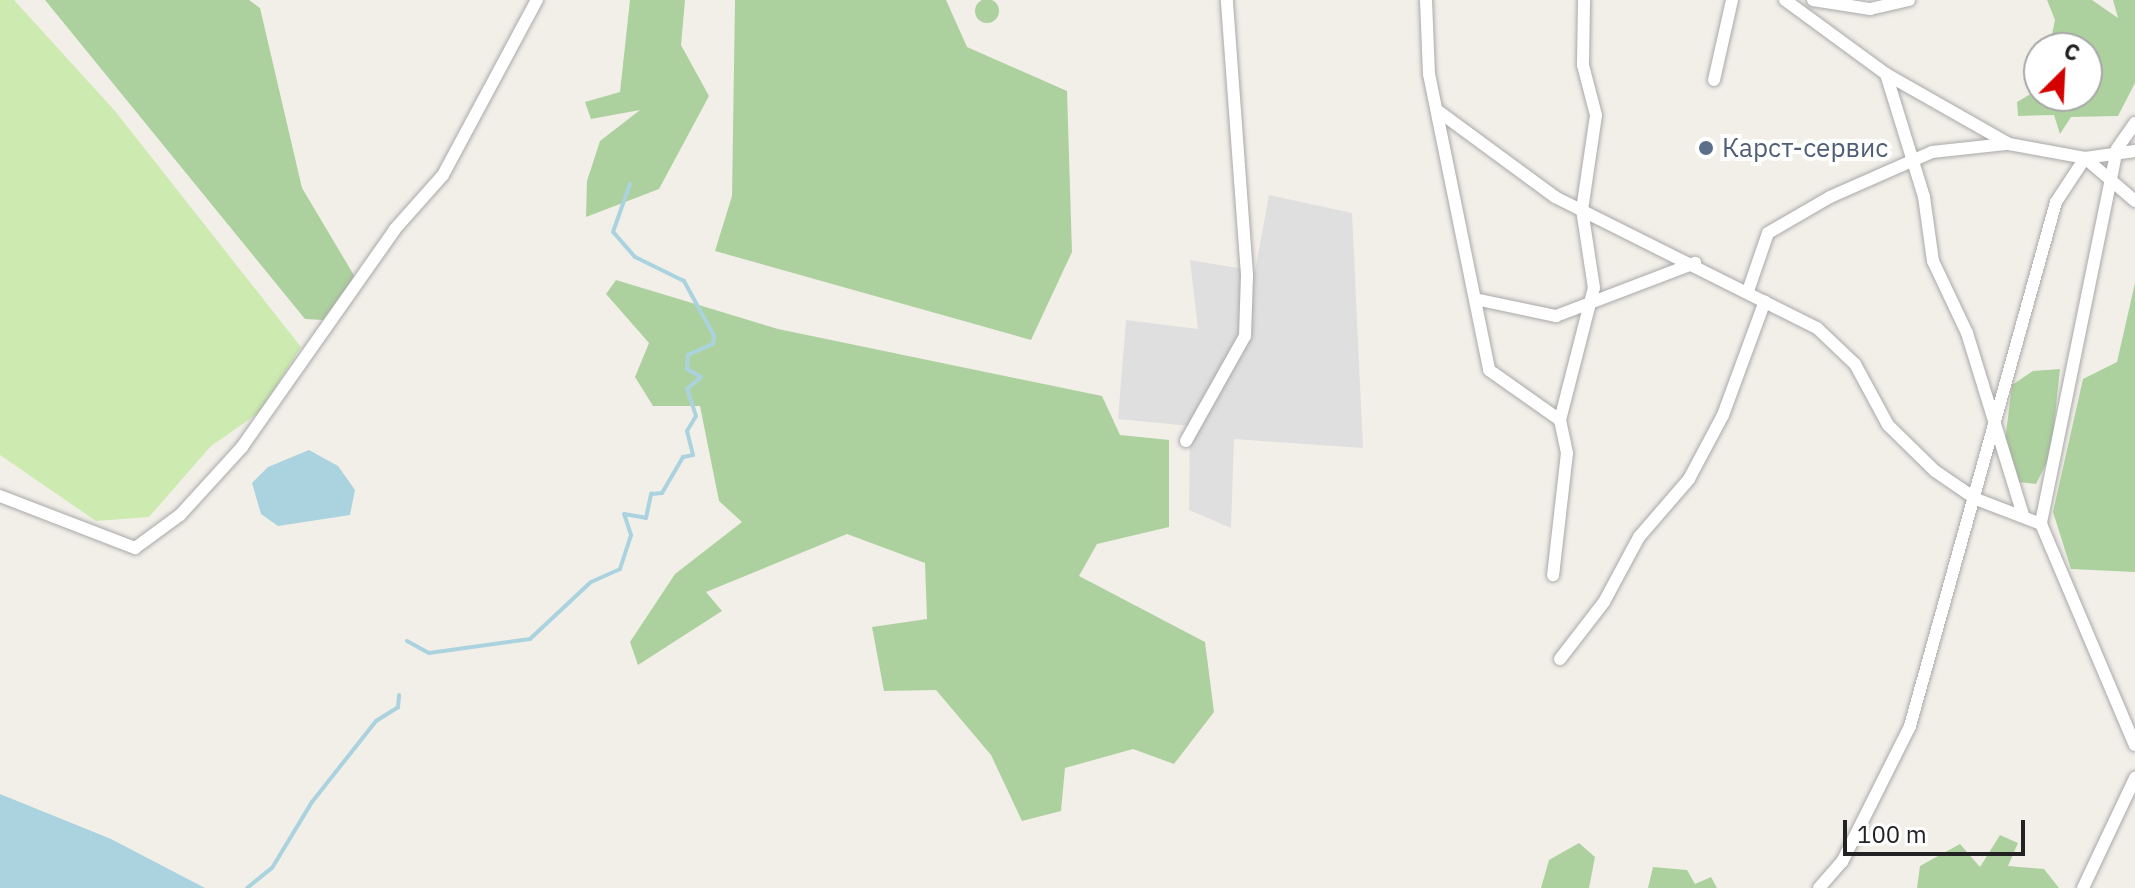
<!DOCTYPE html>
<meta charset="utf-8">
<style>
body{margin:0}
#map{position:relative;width:2135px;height:888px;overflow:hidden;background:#f2efe9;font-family:"IBM Plex Sans",sans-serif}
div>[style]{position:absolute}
.residential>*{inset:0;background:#e0dfdf}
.grass>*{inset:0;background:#cdebb0}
.forest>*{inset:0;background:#add19e}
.round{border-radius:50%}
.water>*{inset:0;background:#aad3df}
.stream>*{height:4px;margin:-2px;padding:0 2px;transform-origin:2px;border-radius:2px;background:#aad3df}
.roads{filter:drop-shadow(0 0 2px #a9a9a9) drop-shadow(0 0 2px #a9a9a9)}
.minor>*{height:12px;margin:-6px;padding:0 6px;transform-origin:6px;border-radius:6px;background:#fff}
.dots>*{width:22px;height:22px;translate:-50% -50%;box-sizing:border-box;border:4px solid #fff;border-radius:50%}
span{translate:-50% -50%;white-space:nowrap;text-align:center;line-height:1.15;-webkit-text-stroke:8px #fff;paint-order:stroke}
.service-label{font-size:26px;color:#4e5e75}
.left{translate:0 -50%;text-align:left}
.north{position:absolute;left:2023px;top:32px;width:80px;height:80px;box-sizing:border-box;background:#fff;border:2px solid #a7a7a7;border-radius:50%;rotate:24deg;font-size:22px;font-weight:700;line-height:32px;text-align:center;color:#222}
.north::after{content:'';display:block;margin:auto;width:28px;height:36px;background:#d40000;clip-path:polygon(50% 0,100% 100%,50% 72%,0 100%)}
.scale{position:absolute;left:1843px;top:820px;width:182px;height:36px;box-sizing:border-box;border:4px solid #222;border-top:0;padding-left:10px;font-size:24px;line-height:28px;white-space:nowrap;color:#222;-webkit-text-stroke:6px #fff;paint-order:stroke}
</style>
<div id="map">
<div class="residential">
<i style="clip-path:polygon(1269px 195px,1352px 213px,1363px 448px,1234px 439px,1231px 528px,1189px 510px,1190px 426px,1118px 419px,1126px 320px,1198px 329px,1190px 260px,1255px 271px)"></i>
</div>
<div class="grass">
<i style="clip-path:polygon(0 0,14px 0,115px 111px,301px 347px,260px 412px,211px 446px,149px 517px,96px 521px,0 455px)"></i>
</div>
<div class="forest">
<i class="round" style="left:975px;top:-1px;width:24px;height:24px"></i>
<i style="clip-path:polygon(45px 0,249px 0,260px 8px,302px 188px,355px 277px,323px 320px,305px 319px)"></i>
<i style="clip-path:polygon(630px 0,685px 0,681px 45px,709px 96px,659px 189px,586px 217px,587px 181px,600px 141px,640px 110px,591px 119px,585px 102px,620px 92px)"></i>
<i style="clip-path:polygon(735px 0,946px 0,967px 47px,1067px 91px,1072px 252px,1031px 340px,715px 251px,732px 196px)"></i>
<i style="clip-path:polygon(2047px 0,2092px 0,2118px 18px,2113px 0,2135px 0,2135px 83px,2118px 116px,2071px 117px,2060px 134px,2054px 115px,2018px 116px,2017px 102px,2039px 89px,2039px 96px,2087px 96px,2087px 48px,2049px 48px,2055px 20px)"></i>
<i style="clip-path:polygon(616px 280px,778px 329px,1102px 396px,1120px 435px,1169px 440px,1169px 527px,1097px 544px,1079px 576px,1205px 642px,1214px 712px,1174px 764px,1133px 749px,1065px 768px,1061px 811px,1022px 821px,991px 755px,936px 690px,884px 691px,872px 627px,927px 619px,925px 563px,847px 534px,706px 592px,722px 611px,638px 665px,630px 642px,675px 574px,742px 522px,719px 501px,700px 406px,653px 406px,635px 377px,649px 343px,606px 294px)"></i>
<i style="clip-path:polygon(2135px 283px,2135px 572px,2071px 569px,2053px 512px,2083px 379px,2117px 362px)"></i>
<i style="clip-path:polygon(2060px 369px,2051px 454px,2036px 484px,2018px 482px,2005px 441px,2012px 385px,2033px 371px)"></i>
<i style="clip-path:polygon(2000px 835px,2018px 843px,2008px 866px,2044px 869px,2059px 888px,1917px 888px,1920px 866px,1960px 844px,1980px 867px)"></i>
<i style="clip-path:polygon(1579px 843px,1595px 857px,1589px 888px,1541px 888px,1549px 860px)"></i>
<i style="clip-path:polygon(1653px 867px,1687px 870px,1695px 884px,1711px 877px,1717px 888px,1648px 888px)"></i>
</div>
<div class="water">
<i style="clip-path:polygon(309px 450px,338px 466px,355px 490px,350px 515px,278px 526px,261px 514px,252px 483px,268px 467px)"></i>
<i style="clip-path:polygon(0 794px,111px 839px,205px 888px,0 888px)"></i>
</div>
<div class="stream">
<i style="left:407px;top:641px;width:25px;rotate:29deg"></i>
<i style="left:429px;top:653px;width:102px;rotate:-7.9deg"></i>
<i style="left:530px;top:639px;width:83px;rotate:-43.1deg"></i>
<i style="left:591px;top:582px;width:32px;rotate:-24deg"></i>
<i style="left:620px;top:569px;width:36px;rotate:-72deg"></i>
<i style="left:631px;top:535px;width:22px;rotate:-108deg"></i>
<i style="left:624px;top:514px;width:22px;rotate:10deg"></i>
<i style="left:646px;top:518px;width:25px;rotate:-78deg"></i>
<i style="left:651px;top:494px;width:11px;rotate:-5deg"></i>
<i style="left:662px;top:493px;width:42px;rotate:-59.7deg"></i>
<i style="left:683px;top:457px;width:10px;rotate:-11deg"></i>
<i style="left:693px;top:455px;width:25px;rotate:-104deg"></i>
<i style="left:687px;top:431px;width:17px;rotate:-59deg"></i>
<i style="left:696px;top:416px;width:28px;rotate:-108deg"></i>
<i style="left:687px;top:389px;width:18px;rotate:-41deg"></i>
<i style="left:701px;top:377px;width:16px;rotate:-150deg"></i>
<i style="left:687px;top:369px;width:14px;rotate:-86deg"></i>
<i style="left:688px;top:355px;width:27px;rotate:-24deg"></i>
<i style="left:713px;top:344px;width:8px;rotate:-83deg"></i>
<i style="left:714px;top:336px;width:63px;rotate:-118.6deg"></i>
<i style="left:684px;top:281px;width:55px;rotate:-153.9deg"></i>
<i style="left:635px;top:257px;width:33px;rotate:-131deg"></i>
<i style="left:613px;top:232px;width:51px;rotate:-70.5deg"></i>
<i style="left:247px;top:888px;width:32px;rotate:-39deg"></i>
<i style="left:272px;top:868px;width:77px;rotate:-58.8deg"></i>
<i style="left:312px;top:802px;width:103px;rotate:-51.7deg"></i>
<i style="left:376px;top:721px;width:26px;rotate:-32deg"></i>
<i style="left:398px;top:707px;width:12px;rotate:-85deg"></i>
</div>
<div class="roads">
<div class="minor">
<i style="left:1426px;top:0;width:74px;rotate:87.7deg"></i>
<i style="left:1429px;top:74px;width:302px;rotate:78.5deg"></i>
<i style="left:1489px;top:370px;width:87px;rotate:35.2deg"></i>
<i style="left:1560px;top:420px;width:34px;rotate:78deg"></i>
<i style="left:1567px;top:453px;width:123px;rotate:96.5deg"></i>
<i style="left:1785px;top:0;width:125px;rotate:36.2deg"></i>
<i style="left:1886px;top:74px;width:142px;rotate:29.6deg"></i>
<i style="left:2009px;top:144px;width:77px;rotate:10.4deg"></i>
<i style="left:2085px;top:158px;width:50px;rotate:-8deg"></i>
<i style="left:1813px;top:0;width:58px;rotate:9deg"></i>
<i style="left:1870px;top:9px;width:40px;rotate:-13deg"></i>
<i style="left:1886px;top:74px;width:129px;rotate:72.8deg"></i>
<i style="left:1924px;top:197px;width:65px;rotate:82deg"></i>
<i style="left:1933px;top:261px;width:80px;rotate:64.7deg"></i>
<i style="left:1967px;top:333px;width:190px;rotate:72.9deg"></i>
<i style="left:1714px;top:80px;width:82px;rotate:-77.3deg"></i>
<i style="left:1438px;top:111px;width:145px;rotate:36.3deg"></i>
<i style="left:1555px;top:197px;width:293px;rotate:26.6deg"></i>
<i style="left:1817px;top:328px;width:52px;rotate:43.5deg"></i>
<i style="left:1855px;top:364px;width:69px;rotate:61.6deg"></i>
<i style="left:1888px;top:425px;width:66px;rotate:44.4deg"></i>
<i style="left:1935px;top:471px;width:50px;rotate:34.3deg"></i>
<i style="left:1976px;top:499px;width:70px;rotate:21deg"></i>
<i style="left:2135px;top:123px;width:32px;rotate:125deg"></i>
<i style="left:2117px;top:149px;width:383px;rotate:101.5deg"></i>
<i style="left:2041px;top:524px;width:240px;rotate:67deg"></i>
<i style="left:1748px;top:291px;width:61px;rotate:-71deg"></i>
<i style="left:1768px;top:233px;width:72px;rotate:-30.1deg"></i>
<i style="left:1830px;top:197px;width:111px;rotate:-23.8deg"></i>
<i style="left:1932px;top:152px;width:74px;rotate:-6.2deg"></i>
<i style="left:1475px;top:299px;width:83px;rotate:11.9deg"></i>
<i style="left:1556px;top:316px;width:149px;rotate:-20.9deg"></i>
<i style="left:1560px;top:420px;width:136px;rotate:-75.6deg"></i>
<i style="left:1594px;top:288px;width:79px;rotate:-98.7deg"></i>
<i style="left:1582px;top:210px;width:96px;rotate:-81.6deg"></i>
<i style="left:1596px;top:115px;width:52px;rotate:-104.6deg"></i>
<i style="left:1583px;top:65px;width:65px;rotate:-89.1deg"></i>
<i style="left:1186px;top:441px;width:120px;rotate:-60.7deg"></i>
<i style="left:1245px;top:336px;width:61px;rotate:-88.1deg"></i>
<i style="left:1247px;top:275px;width:276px;rotate:-94.2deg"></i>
<i style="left:0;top:496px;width:145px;rotate:21.1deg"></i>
<i style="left:135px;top:548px;width:56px;rotate:-36.3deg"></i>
<i style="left:180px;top:515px;width:92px;rotate:-47.6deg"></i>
<i style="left:242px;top:447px;width:266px;rotate:-54.9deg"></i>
<i style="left:395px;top:229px;width:72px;rotate:-48.4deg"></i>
<i style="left:443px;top:175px;width:199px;rotate:-61.8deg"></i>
<i style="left:1560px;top:659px;width:72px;rotate:-52.3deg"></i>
<i style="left:1604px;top:602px;width:74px;rotate:-61.7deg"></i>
<i style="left:1639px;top:537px;width:77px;rotate:-49.2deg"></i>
<i style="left:1689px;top:479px;width:72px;rotate:-62deg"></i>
<i style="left:1723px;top:415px;width:121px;rotate:-69.8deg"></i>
<i style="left:1819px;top:888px;width:35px;rotate:-49deg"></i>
<i style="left:1842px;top:862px;width:152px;rotate:-63.4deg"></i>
<i style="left:1910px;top:726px;width:544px;rotate:-74.43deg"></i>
<i style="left:2056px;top:202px;width:53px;rotate:-56.6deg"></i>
<i style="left:2085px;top:158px;width:66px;rotate:40.7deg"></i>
<i style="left:2083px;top:888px;width:122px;rotate:-64.7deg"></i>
</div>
</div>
<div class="dots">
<i style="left:1706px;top:148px;background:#5c6f8a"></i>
</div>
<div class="service-label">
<span class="left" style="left:1722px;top:148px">Карст-сервис</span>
</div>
<div class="north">С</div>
<div class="scale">100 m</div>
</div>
